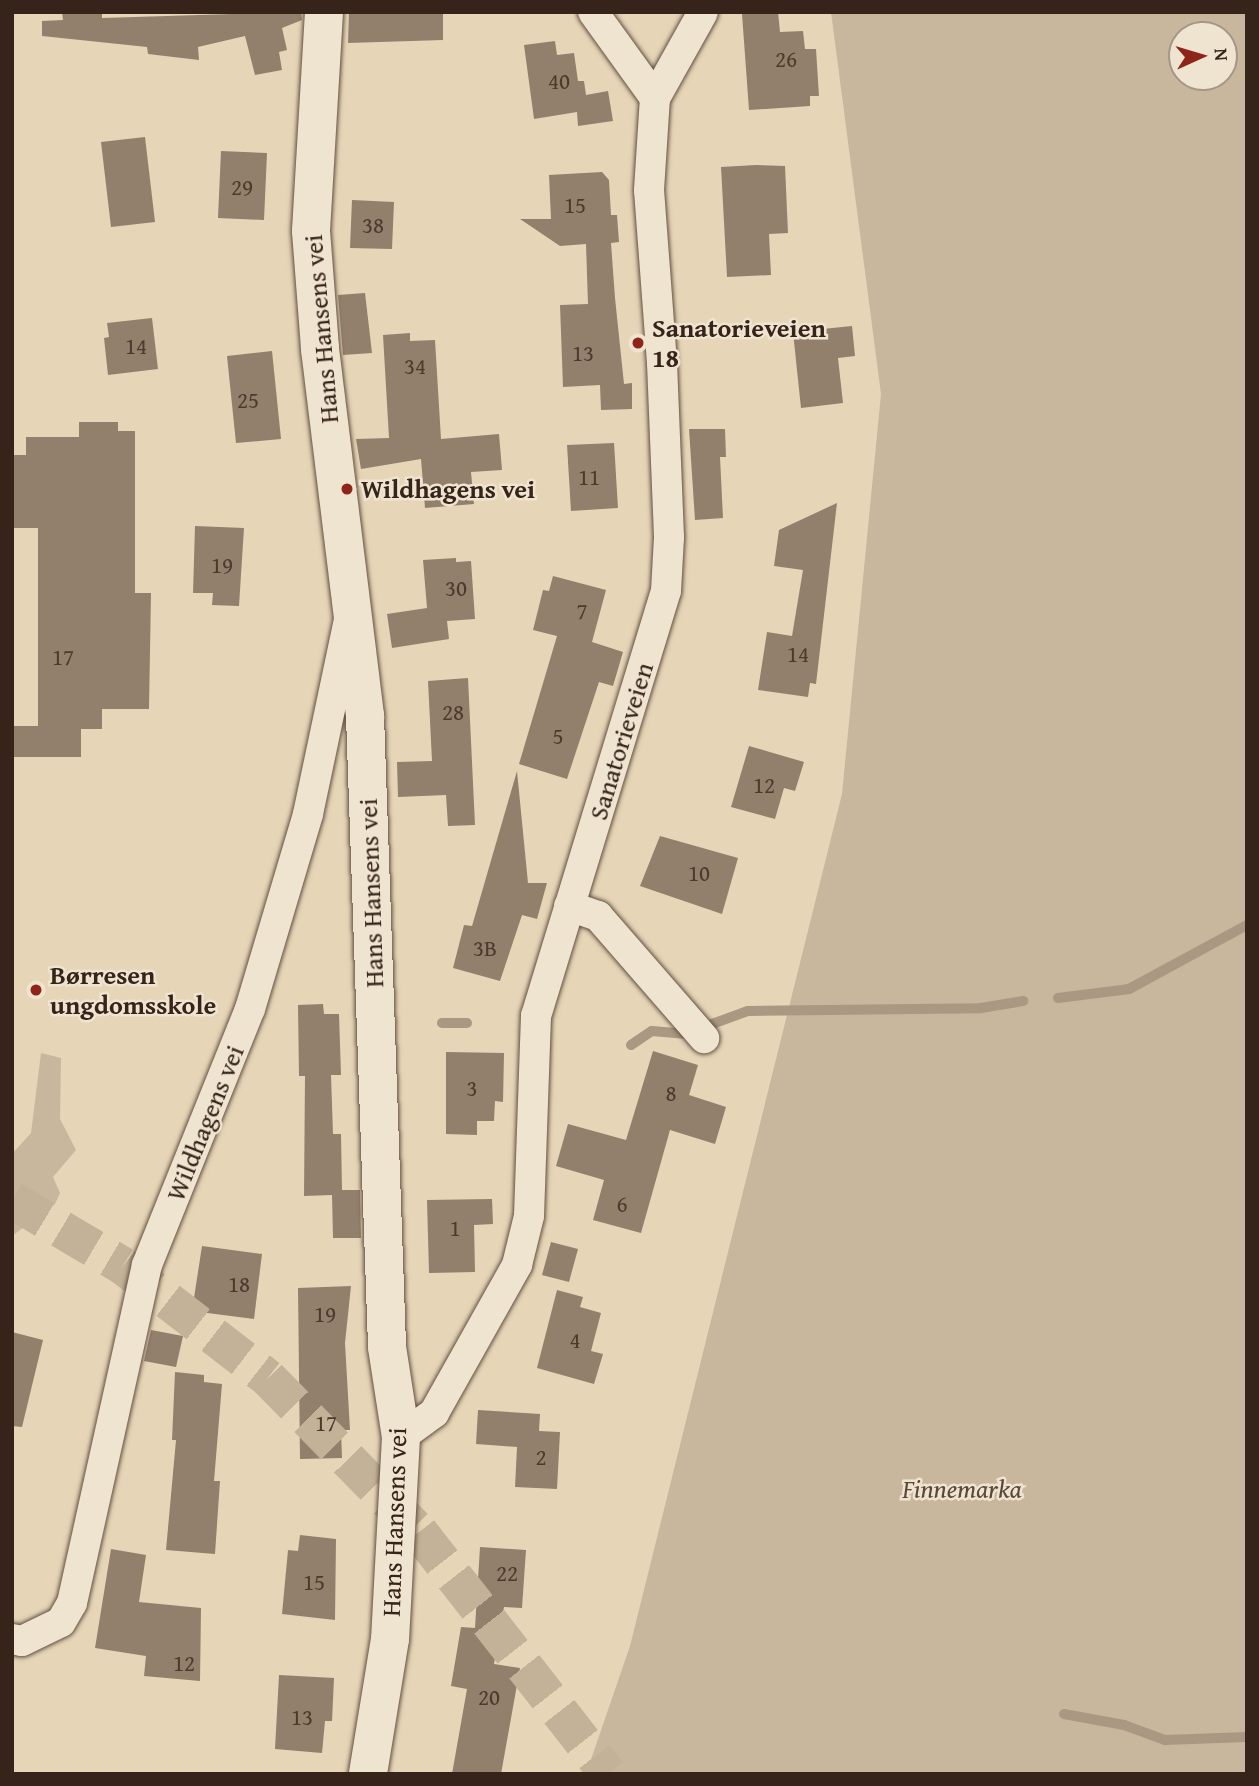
<!DOCTYPE html>
<meta charset="utf-8">
<style>
body{margin:0}
#map{position:relative;width:1259px;height:1786px;overflow:hidden;background:#e6d5b7;font-family:"Gentium Book Plus",serif}
div>[style]{position:absolute}
.green>*{inset:0;background:#c8b79c}
.stream>*{height:10px;margin:-5px;padding:0 5px;transform-origin:5px;border-radius:5px;background:#aa9882}
.building>*{inset:0;background:#92806c}
.primary-tunnel>*{height:38px;margin-top:-19px;transform-origin:0;background:repeating-linear-gradient(90deg,#c3b198 0 38px,transparent 0 57px)}
.roads{filter:drop-shadow(0 0 2px #625041) drop-shadow(0 0 2px #625041)}
.minor>*{height:30px;margin:-15px;padding:0 15px;transform-origin:15px;border-radius:15px;background:#efe4d0}
.secondary>*{height:38px;margin:-19px;padding:0 19px;transform-origin:19px;border-radius:19px;background:#efe4d0}
.dots>*{width:19px;height:19px;translate:-50% -50%;box-sizing:border-box;border:4px solid #efe4d0;border-radius:50%}
span{translate:-50% -50%;white-space:nowrap;text-align:center;line-height:1.15;-webkit-text-stroke:5px #efe4d0;paint-order:stroke}
.number-label{font-size:23px;color:#4d3a2e}
.number-label span{-webkit-text-stroke-width:0}
.poi-label{font-size:26px;color:#36231a;font-weight:700}
.left{translate:0 -50%;text-align:left}
.street-label{font-size:26px;color:#36231a}
.park-label{font-size:26px;color:#5a483a;font-style:italic}
.frame{position:absolute;inset:0;border:14px solid #36231a;pointer-events:none}
.north{position:absolute;left:1168px;top:21px;width:70px;height:70px;box-sizing:border-box;background:#efe4d0;border:2px solid #a59787;border-radius:50%;rotate:86deg;font-size:19px;font-weight:700;line-height:28px;text-align:center;color:#36231a}
.north::after{content:'';display:block;margin:auto;width:24px;height:32px;background:#8f2418;clip-path:polygon(50% 0,100% 100%,50% 72%,0 100%)}
</style>
<div id="map">
<div class="green">
<i style="clip-path:polygon(evenodd,831px 12px,1247px 12px,1247px 1774px,586px 1774px,630px 1646px,842px 794px,881px 394px,831px 12px,1182px 35px,1224px 35px,1224px 77px,1182px 77px,1182px 35px)"></i>
<i style="clip-path:polygon(41px 1053px,61px 1058px,60px 1119px,76px 1150px,53px 1177px,60px 1193px,55px 1204px,12px 1236px,12px 1154px,31px 1133px)"></i>
</div>
<div class="stream">
<i style="left:1058px;top:998px;width:72px;rotate:-7.2deg"></i>
<i style="left:1129px;top:989px;width:134px;rotate:-28.5deg"></i>
<i style="left:442px;top:1023px;width:25px"></i>
<i style="left:712px;top:1024px;width:38px;rotate:-20deg"></i>
<i style="left:748px;top:1011px;width:233px;rotate:-0.7deg"></i>
<i style="left:981px;top:1008px;width:43px;rotate:-9.5deg"></i>
<i style="left:631px;top:1045px;width:25px;rotate:-34deg"></i>
<i style="left:652px;top:1031px;width:32px;rotate:5deg"></i>
<i style="left:1064px;top:1714px;width:61px;rotate:10.4deg"></i>
<i style="left:1124px;top:1725px;width:44px;rotate:20.1deg"></i>
<i style="left:1165px;top:1740px;width:82px;rotate:-2.1deg"></i>
</div>
<div class="building">
<i style="clip-path:polygon(62px 12px,102px 12px,102px 18px,301px 12px,302px 20px,282px 28px,287px 50px,279px 52px,282px 70px,255px 75px,245px 36px,198px 47px,199px 60px,148px 54px,147px 47px,42px 36px,42px 21px,63px 20px)"></i>
<i style="clip-path:polygon(349px 12px,443px 12px,443px 40px,348px 43px)"></i>
<i style="clip-path:polygon(778px 12px,780px 32px,803px 31px,805px 49px,816px 49px,819px 96px,810px 96px,810px 106px,749px 110px,742px 14px)"></i>
<i style="clip-path:polygon(555px 41px,557px 55px,574px 53px,578px 81px,584px 81px,586px 95px,608px 91px,613px 121px,578px 126px,577px 112px,534px 119px,524px 45px)"></i>
<i style="clip-path:polygon(145px 137px,155px 222px,111px 227px,101px 142px)"></i>
<i style="clip-path:polygon(221px 151px,267px 153px,264px 220px,218px 218px)"></i>
<i style="clip-path:polygon(756px 165px,785px 166px,788px 233px,769px 234px,771px 275px,727px 277px,721px 167px)"></i>
<i style="clip-path:polygon(602px 172px,609px 180px,611px 215px,617px 215px,619px 242px,611px 243px,615px 298px,624px 384px,632px 383px,632px 409px,601px 410px,600px 385px,563px 387px,560px 305px,588px 304px,586px 244px,560px 246px,520px 219px,551px 219px,549px 175px)"></i>
<i style="clip-path:polygon(352px 200px,394px 202px,392px 249px,350px 248px)"></i>
<i style="clip-path:polygon(365px 293px,372px 353px,343px 355px,338px 295px)"></i>
<i style="clip-path:polygon(152px 318px,158px 369px,108px 375px,104px 338px,109px 337px,107px 323px)"></i>
<i style="clip-path:polygon(852px 326px,855px 356px,838px 358px,843px 403px,801px 408px,793px 332px)"></i>
<i style="clip-path:polygon(410px 333px,410px 341px,435px 340px,441px 439px,499px 434px,502px 470px,471px 472px,474px 504px,425px 508px,421px 459px,361px 469px,356px 439px,389px 438px,383px 335px)"></i>
<i style="clip-path:polygon(272px 351px,281px 439px,236px 443px,227px 356px)"></i>
<i style="clip-path:polygon(79px 422px,118px 422px,118px 431px,135px 431px,135px 593px,151px 593px,149px 709px,102px 709px,102px 729px,81px 729px,81px 757px,12px 757px,12px 726px,38px 726px,38px 528px,12px 528px,12px 455px,26px 455px,26px 437px,79px 437px)"></i>
<i style="clip-path:polygon(689px 429px,725px 429px,726px 457px,720px 457px,723px 518px,695px 520px)"></i>
<i style="clip-path:polygon(614px 443px,618px 508px,571px 511px,567px 445px)"></i>
<i style="clip-path:polygon(837px 503px,816px 684px,810px 683px,808px 697px,758px 690px,767px 632px,792px 636px,803px 570px,774px 566px,779px 530px)"></i>
<i style="clip-path:polygon(195px 526px,244px 528px,239px 606px,212px 605px,213px 593px,193px 593px)"></i>
<i style="clip-path:polygon(456px 558px,456px 562px,471px 561px,475px 619px,447px 621px,449px 639px,392px 648px,387px 614px,427px 608px,423px 560px)"></i>
<i style="clip-path:polygon(553px 576px,606px 590px,592px 642px,623px 652px,613px 686px,599px 682px,567px 779px,519px 764px,557px 636px,533px 630px,543px 590px,549px 591px)"></i>
<i style="clip-path:polygon(468px 678px,475px 825px,448px 826px,446px 795px,398px 797px,397px 762px,432px 761px,428px 681px)"></i>
<i style="clip-path:polygon(749px 746px,804px 762px,795px 791px,784px 788px,775px 819px,731px 807px)"></i>
<i style="clip-path:polygon(517px 771px,528px 883px,547px 883px,537px 919px,522px 915px,500px 981px,453px 968px,464px 925px,472px 926px)"></i>
<i style="clip-path:polygon(660px 836px,738px 858px,722px 914px,640px 886px)"></i>
<i style="clip-path:polygon(323px 1004px,324px 1014px,339px 1014px,341px 1075px,331px 1075px,333px 1134px,341px 1134px,342px 1190px,360px 1190px,361px 1238px,333px 1238px,332px 1195px,304px 1196px,305px 1076px,299px 1076px,298px 1005px)"></i>
<i style="clip-path:polygon(653px 1051px,698px 1065px,689px 1095px,726px 1107px,715px 1144px,670px 1130px,641px 1233px,593px 1220px,604px 1180px,556px 1166px,568px 1124px,626px 1140px)"></i>
<i style="clip-path:polygon(446px 1052px,504px 1053px,503px 1102px,495px 1101px,494px 1121px,477px 1121px,477px 1135px,446px 1134px)"></i>
<i style="clip-path:polygon(492px 1199px,493px 1224px,474px 1225px,475px 1272px,429px 1273px,427px 1200px)"></i>
<i style="clip-path:polygon(551px 1242px,578px 1249px,569px 1282px,542px 1275px)"></i>
<i style="clip-path:polygon(202px 1246px,262px 1254px,254px 1319px,192px 1311px)"></i>
<i style="clip-path:polygon(351px 1286px,345px 1343px,350px 1430px,341px 1430px,342px 1458px,300px 1459px,298px 1288px)"></i>
<i style="clip-path:polygon(557px 1290px,583px 1297px,580px 1307px,601px 1313px,591px 1351px,603px 1354px,594px 1384px,537px 1368px)"></i>
<i style="clip-path:polygon(151px 1330px,183px 1336px,176px 1367px,144px 1361px)"></i>
<i style="clip-path:polygon(12px 1332px,43px 1340px,22px 1427px,12px 1426px)"></i>
<i style="clip-path:polygon(175px 1372px,204px 1375px,204px 1382px,222px 1384px,214px 1481px,220px 1481px,215px 1554px,166px 1550px,176px 1440px,172px 1440px)"></i>
<i style="clip-path:polygon(478px 1410px,540px 1414px,539px 1431px,560px 1432px,557px 1489px,515px 1487px,517px 1447px,476px 1444px)"></i>
<i style="clip-path:polygon(300px 1535px,336px 1539px,335px 1620px,282px 1614px,288px 1550px,298px 1551px)"></i>
<i style="clip-path:polygon(480px 1547px,526px 1550px,522px 1608px,504px 1607px,494px 1664px,520px 1668px,501px 1774px,452px 1774px,467px 1689px,451px 1686px,461px 1627px,475px 1628px)"></i>
<i style="clip-path:polygon(111px 1549px,146px 1555px,139px 1602px,201px 1608px,200px 1681px,144px 1676px,146px 1656px,95px 1648px)"></i>
<i style="clip-path:polygon(279px 1675px,334px 1678px,332px 1721px,325px 1721px,322px 1753px,275px 1749px)"></i>
</div>
<div class="primary-tunnel">
<i style="left:12px;top:1200px;width:129px;rotate:30.7deg"></i>
<i style="left:123px;top:1266px;width:183px;rotate:37.7deg"></i>
<i style="left:268px;top:1378px;width:216px;rotate:45.6deg"></i>
<i style="left:419px;top:1532px;width:307px;rotate:52deg"></i>
</div>
<div class="roads">
<div class="minor">
<i style="left:593px;top:12px;width:106px;rotate:54.2deg"></i>
<i style="left:569px;top:906px;width:31px;rotate:19deg"></i>
<i style="left:598px;top:916px;width:162px;rotate:49deg"></i>
<i style="left:401px;top:1437px;width:41px;rotate:-36deg"></i>
<i style="left:434px;top:1413px;width:170px;rotate:-60.7deg"></i>
<i style="left:517px;top:1265px;width:50px;rotate:-76.2deg"></i>
<i style="left:529px;top:1216px;width:200px;rotate:-88deg"></i>
<i style="left:536px;top:1016px;width:444px;rotate:-73deg"></i>
<i style="left:666px;top:591px;width:54px;rotate:-86.8deg"></i>
<i style="left:669px;top:537px;width:174px;rotate:-92.3deg"></i>
<i style="left:662px;top:363px;width:173px;rotate:-94.3deg"></i>
<i style="left:649px;top:190px;width:92px;rotate:-86.3deg"></i>
<i style="left:655px;top:98px;width:98px;rotate:-60.8deg"></i>
<i style="left:12px;top:1639px;width:10px;rotate:11deg"></i>
<i style="left:22px;top:1641px;width:43px;rotate:-26deg"></i>
<i style="left:61px;top:1622px;width:22px;rotate:-60deg"></i>
<i style="left:72px;top:1603px;width:346px;rotate:-77.5deg"></i>
<i style="left:147px;top:1265px;width:276px;rotate:-68.1deg"></i>
<i style="left:250px;top:1009px;width:203px;rotate:-73.4deg"></i>
<i style="left:308px;top:814px;width:194px;rotate:-78.1deg"></i>
</div>
<div class="secondary">
<i style="left:324px;top:12px;width:219px;rotate:93.4deg"></i>
<i style="left:311px;top:231px;width:118px;rotate:85.6deg"></i>
<i style="left:320px;top:349px;width:370px;rotate:83deg"></i>
<i style="left:365px;top:716px;width:631px;rotate:88deg"></i>
<i style="left:387px;top:1347px;width:91px;rotate:81.2deg"></i>
<i style="left:401px;top:1437px;width:202px;rotate:93.1deg"></i>
<i style="left:390px;top:1639px;width:137px;rotate:99.3deg"></i>
</div>
</div>
<div class="dots">
<i style="left:638px;top:343px;background:#8f2418"></i>
<i style="left:347px;top:489px;background:#8f2418"></i>
<i style="left:36px;top:990px;background:#8f2418"></i>
</div>
<div class="number-label">
<span style="left:786px;top:59px">26</span>
<span style="left:559px;top:81px">40</span>
<span style="left:242px;top:187px">29</span>
<span style="left:575px;top:205px">15</span>
<span style="left:373px;top:225px">38</span>
<span style="left:136px;top:346px">14</span>
<span style="left:583px;top:353px">13</span>
<span style="left:415px;top:366px">34</span>
<span style="left:248px;top:400px">25</span>
<span style="left:589px;top:477px">11</span>
<span style="left:222px;top:565px">19</span>
<span style="left:456px;top:588px">30</span>
<span style="left:582px;top:611px">7</span>
<span style="left:798px;top:654px">14</span>
<span style="left:63px;top:657px">17</span>
<span style="left:453px;top:712px">28</span>
<span style="left:558px;top:736px">5</span>
<span style="left:764px;top:785px">12</span>
<span style="left:699px;top:873px">10</span>
<span style="left:485px;top:948px">3B</span>
<span style="left:472px;top:1088px">3</span>
<span style="left:671px;top:1093px">8</span>
<span style="left:622px;top:1204px">6</span>
<span style="left:455px;top:1228px">1</span>
<span style="left:239px;top:1284px">18</span>
<span style="left:325px;top:1314px">19</span>
<span style="left:575px;top:1340px">4</span>
<span style="left:326px;top:1423px">17</span>
<span style="left:541px;top:1457px">2</span>
<span style="left:507px;top:1573px">22</span>
<span style="left:314px;top:1582px">15</span>
<span style="left:184px;top:1663px">12</span>
<span style="left:489px;top:1697px">20</span>
<span style="left:302px;top:1717px">13</span>
</div>
<div class="poi-label">
<span class="left" style="left:652px;top:343px">Sanatorieveien<br>18</span>
<span class="left" style="left:361px;top:489px">Wildhagens vei</span>
<span class="left" style="left:50px;top:990px">Børresen<br>ungdomsskole</span>
</div>
<div class="street-label">
<span style="left:321px;top:329px;rotate:-95deg">Hans Hansens vei</span>
<span style="left:621px;top:741px;rotate:-73deg">Sanatorieveien</span>
<span style="left:371px;top:893px;rotate:-92deg">Hans Hansens vei</span>
<span style="left:205px;top:1123px;rotate:-68deg">Wildhagens vei</span>
<span style="left:394px;top:1522px;rotate:-88deg">Hans Hansens vei</span>
</div>
<div class="park-label">
<span style="left:962px;top:1489px">Finnemarka</span>
</div>
<div class="frame"></div>
<div class="north">N</div>
</div>
